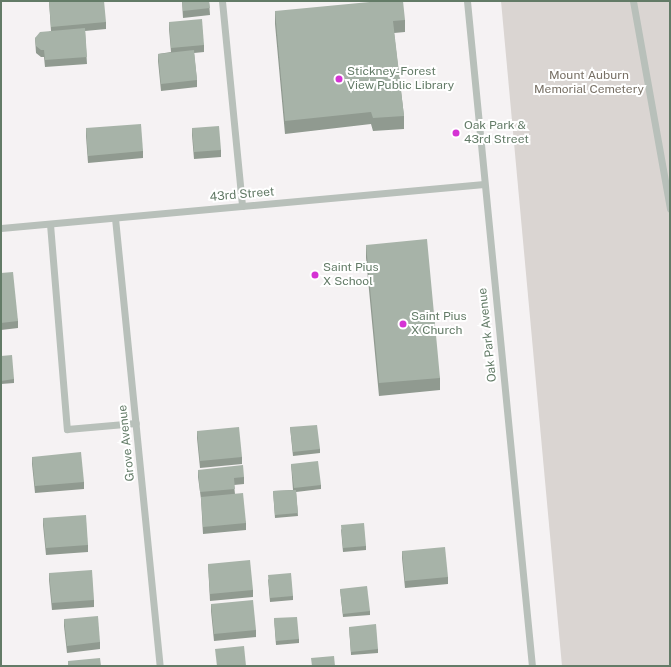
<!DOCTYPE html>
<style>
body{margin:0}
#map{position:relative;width:671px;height:667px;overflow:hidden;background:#f5f2f3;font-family:"Public Sans",sans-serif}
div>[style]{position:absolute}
.green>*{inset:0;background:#dad5d2}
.minor>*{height:7px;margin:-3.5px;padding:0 3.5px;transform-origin:3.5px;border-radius:3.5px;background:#b8c0ba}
.wall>*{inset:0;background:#909a90}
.building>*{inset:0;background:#a7b3a8}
.dots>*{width:11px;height:11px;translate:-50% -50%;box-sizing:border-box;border:2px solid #fff;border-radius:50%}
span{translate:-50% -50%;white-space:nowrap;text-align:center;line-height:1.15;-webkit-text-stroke:4px #fff;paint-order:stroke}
.poi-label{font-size:12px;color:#637b67}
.left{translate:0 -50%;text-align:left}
.park-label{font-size:12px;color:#787065}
.street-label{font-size:12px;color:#637b67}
.frame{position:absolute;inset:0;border:2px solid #637b67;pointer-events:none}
</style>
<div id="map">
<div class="green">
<i style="clip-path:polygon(501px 1px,670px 1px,670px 666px,562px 666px)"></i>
</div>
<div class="minor">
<i style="left:222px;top:1px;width:206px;rotate:84.4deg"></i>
<i style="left:467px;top:1px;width:668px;rotate:84.42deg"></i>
<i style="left:633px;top:1px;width:211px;rotate:79.9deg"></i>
<i style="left:115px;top:218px;width:450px;rotate:84.3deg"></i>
<i style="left:50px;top:224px;width:206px;rotate:85.3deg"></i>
<i style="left:67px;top:429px;width:69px;rotate:-5deg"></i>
<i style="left:1px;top:228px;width:485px;rotate:-5.2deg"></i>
</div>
<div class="wall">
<i style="clip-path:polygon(49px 1px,106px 22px,106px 29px,85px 31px,87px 64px,45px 67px,44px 57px,41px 57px,36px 53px,35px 38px,51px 31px)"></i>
<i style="clip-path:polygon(182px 1px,209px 1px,210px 15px,183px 18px)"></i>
<i style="clip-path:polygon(275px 11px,405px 20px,405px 32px,394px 33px,404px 116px,404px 129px,373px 131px,371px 124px,285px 134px,275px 24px)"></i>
<i style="clip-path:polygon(169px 22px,204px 45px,204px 52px,194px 53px,197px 80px,197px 87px,161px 91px,158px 61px,158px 54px,171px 52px,169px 29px)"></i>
<i style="clip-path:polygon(86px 128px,143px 151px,143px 158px,88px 163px,86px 136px)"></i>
<i style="clip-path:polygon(192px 128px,221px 150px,221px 157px,194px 159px,192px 135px)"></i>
<i style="clip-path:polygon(366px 245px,440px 378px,440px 390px,379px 396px,366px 258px)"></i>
<i style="clip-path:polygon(1px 273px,18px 321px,18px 328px,1px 330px)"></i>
<i style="clip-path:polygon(1px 356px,14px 379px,14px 383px,1px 384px)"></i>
<i style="clip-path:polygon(290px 427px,320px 449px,320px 453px,293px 456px)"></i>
<i style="clip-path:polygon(197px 431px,242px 457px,242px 464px,200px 468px,197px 438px)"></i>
<i style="clip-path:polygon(32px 457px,84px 482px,84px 489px,35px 493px,32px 464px)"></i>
<i style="clip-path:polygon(291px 464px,321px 485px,321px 489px,296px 492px,298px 516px,275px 518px,273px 491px,293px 490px)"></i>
<i style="clip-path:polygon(198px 470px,244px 477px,244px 484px,234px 485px,235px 494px,246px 523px,246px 530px,203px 534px,201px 499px,198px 477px)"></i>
<i style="clip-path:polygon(43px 518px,88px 545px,88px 552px,46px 555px,43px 525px)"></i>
<i style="clip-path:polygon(341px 529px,366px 546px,366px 550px,343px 552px)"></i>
<i style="clip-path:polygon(402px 551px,448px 577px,448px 584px,405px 588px,402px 558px)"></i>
<i style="clip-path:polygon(208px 564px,253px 590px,253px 597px,210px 601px)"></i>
<i style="clip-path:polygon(49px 573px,94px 600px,94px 607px,52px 610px,49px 580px)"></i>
<i style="clip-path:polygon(268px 579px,293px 596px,293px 600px,270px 602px)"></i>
<i style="clip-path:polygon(340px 589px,370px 611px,370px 615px,343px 617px)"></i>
<i style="clip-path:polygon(211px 604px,256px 630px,256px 637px,214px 641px,211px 611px)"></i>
<i style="clip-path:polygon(274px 618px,299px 639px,299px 643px,276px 645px)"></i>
<i style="clip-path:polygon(64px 619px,100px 642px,100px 649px,67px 653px,64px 626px)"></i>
<i style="clip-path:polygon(349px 627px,378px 649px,378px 653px,351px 655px)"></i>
</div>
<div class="building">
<i style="clip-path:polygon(49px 1px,104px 1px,106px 22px,51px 27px)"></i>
<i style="clip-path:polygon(182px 1px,209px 1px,210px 8px,183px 11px)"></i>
<i style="clip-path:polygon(380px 1px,403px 1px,405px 20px,393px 21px,404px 116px,373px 118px,371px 112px,285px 121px,275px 11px)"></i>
<i style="clip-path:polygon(202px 19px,204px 45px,171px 48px,169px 22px)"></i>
<i style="clip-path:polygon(85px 28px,87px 57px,45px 60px,44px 50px,41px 50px,36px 46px,35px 38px,40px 32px)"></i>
<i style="clip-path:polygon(194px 50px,197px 80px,161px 84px,158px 54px)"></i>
<i style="clip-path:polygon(141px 124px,143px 151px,88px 156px,86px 128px)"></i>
<i style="clip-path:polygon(219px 126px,221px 150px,194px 152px,192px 128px)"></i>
<i style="clip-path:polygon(427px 239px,440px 378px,379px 383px,366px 245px)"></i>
<i style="clip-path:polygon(13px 272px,18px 321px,1px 323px,1px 273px)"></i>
<i style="clip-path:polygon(12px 355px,14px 379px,1px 381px,1px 356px)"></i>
<i style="clip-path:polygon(317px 425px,320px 449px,293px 452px,290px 427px)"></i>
<i style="clip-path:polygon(239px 427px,242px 457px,200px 461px,197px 431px)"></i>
<i style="clip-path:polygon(81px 452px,84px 482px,35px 486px,32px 457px)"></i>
<i style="clip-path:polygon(318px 461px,321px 485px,294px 488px,291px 464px)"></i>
<i style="clip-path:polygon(243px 465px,244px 477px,234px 478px,235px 489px,200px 492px,198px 470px)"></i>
<i style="clip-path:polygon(296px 490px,298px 513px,275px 515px,273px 491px)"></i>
<i style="clip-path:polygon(243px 493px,246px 523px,203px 527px,201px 497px)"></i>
<i style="clip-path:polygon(86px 515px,88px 545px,46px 548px,43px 518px)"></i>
<i style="clip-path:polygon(364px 523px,366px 546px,343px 548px,341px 525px)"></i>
<i style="clip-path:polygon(445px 547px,448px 577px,405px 581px,402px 551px)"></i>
<i style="clip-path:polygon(250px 560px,253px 590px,210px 594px,208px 564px)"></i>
<i style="clip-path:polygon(92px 570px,94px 600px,52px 603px,49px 573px)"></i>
<i style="clip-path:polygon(291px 573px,293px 596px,270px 598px,268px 575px)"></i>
<i style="clip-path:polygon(367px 586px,370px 611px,343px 614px,340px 589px)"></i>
<i style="clip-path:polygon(253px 600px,256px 630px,214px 634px,211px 604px)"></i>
<i style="clip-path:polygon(98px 616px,100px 642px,67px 646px,64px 619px)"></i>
<i style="clip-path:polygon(297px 617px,299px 639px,276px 641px,274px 618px)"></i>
<i style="clip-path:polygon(376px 624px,378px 649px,351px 652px,349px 627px)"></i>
<i style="clip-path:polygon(244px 646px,246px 666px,217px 666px,215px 649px)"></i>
<i style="clip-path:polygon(334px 656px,335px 666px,312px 666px,311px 658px)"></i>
<i style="clip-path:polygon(100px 658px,101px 666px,68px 666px,68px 661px)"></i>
</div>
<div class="dots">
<i style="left:339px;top:79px;background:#d533d4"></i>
<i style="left:456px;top:133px;background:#d533d4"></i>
<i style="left:315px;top:275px;background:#d533d4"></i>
<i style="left:403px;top:324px;background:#d533d4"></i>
</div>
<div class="poi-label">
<span class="left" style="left:347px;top:79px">Stickney-Forest<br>View Public Library</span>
<span class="left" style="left:464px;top:133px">Oak Park &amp;<br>43rd Street</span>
<span class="left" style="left:323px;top:275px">Saint Pius<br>X School</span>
<span class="left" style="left:411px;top:324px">Saint Pius<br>X Church</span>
</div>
<div class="park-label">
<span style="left:589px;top:83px">Mount Auburn<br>Memorial Cemetery</span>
</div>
<div class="street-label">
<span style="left:242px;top:195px;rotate:-5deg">43rd Street</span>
<span style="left:488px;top:335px;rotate:-96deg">Oak Park Avenue</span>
<span style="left:127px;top:443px;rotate:-96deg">Grove Avenue</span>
</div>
<div class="frame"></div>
</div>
